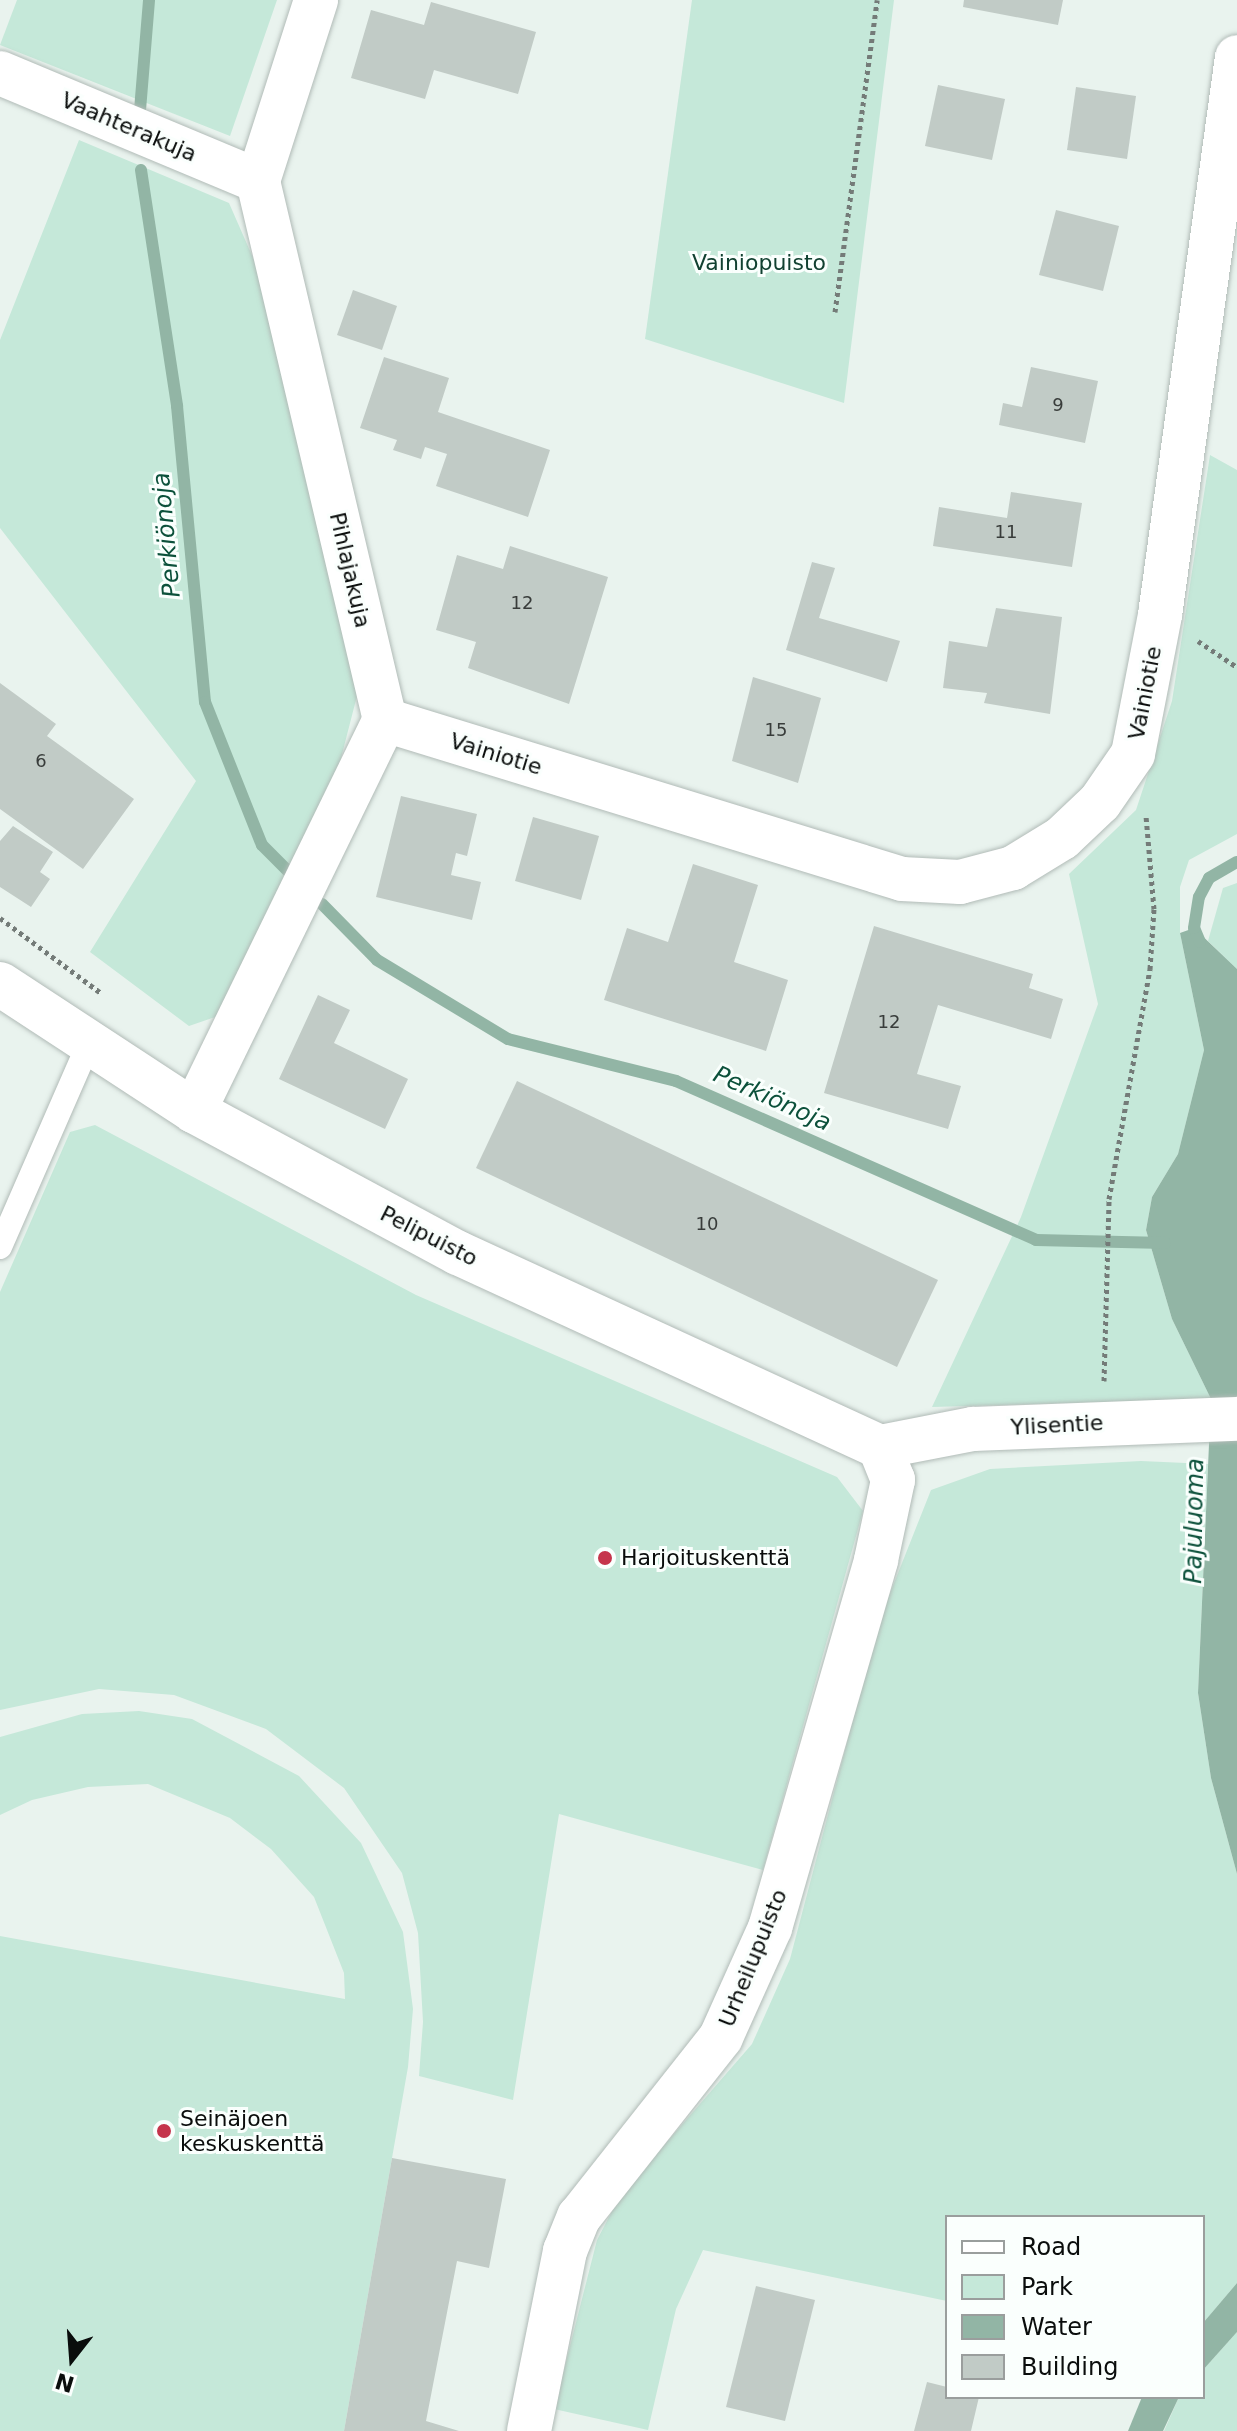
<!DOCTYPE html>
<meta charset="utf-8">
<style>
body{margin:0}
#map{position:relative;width:1237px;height:2431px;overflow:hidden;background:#e9f3ee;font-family:"DejaVu Sans",sans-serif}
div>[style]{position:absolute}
.green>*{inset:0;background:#c5e8d9}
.water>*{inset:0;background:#92b5a5}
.stream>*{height:12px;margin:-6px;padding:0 6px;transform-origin:6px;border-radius:6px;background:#92b5a5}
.building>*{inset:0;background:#c1cbc6}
.path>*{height:5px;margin-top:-2.5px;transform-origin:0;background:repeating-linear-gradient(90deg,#747b78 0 4px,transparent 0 8px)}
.roads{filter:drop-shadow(0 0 2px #b1bbb7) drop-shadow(0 0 2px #b1bbb7)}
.service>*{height:24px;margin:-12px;padding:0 12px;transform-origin:12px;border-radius:12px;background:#fff}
.minor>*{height:44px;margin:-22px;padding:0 22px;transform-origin:22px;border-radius:22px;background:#fff}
.dots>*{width:22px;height:22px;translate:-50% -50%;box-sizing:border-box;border:4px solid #fafffd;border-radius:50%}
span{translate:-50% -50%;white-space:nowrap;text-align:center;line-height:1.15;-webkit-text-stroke:6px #fafffd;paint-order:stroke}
.number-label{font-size:18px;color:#383c3a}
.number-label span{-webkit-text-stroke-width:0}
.street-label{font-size:22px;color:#0a0d0c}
.park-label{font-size:22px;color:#114131}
.poi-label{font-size:22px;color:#0a0d0c}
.left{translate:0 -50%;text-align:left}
.water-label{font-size:24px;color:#0c513b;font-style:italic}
.legend{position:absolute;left:945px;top:2215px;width:260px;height:184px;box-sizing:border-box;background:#fafffd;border:2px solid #9a9e9d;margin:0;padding:10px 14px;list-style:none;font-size:24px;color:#0a0d0c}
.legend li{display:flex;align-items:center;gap:16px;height:40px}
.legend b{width:40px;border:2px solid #9a9e9d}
.north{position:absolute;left:32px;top:2319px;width:80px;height:80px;-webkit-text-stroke:6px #fafffd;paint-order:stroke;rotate:197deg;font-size:22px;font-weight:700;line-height:32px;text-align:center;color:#0a0d0c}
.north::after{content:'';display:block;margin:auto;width:28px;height:36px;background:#0a0d0c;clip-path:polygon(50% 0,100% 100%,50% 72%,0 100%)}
</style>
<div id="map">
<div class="green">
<i style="clip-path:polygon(17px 0,277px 0,230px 136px,0 45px)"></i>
<i style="clip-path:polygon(692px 0,894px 0,844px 403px,645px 339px)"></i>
<i style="clip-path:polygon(79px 140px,229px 203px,254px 260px,358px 692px,340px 762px,218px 1016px,189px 1026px,90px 952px,196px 781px,0 528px,0 340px)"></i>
<i style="clip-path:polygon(1210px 455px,1237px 470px,1237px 834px,1189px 860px,1180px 887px,1180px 933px,1204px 1050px,1178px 1154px,1152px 1197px,1146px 1230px,1172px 1319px,1211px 1399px,932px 1407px,1021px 1217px,1098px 1004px,1069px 874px,1136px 810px,1172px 701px)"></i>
<i style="clip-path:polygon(1237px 883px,1237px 969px,1208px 941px,1223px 888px)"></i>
<i style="clip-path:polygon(95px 1125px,416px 1295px,837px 1477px,863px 1511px,763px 1870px,559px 1814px,513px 2100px,419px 2076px,423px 2022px,418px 1933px,402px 1873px,344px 1788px,266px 1729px,174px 1695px,99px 1689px,0 1710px,0 1292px,70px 1132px)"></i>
<i style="clip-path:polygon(1141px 1461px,1208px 1464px,1198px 1693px,1211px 1778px,1237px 1874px,1237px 2283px,1203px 2323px,1203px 2217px,947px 2217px,947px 2301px,703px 2250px,676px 2309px,648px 2430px,554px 2409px,597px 2240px,620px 2196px,752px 2044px,790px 1959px,879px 1621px,931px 1490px,990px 1469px)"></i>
<i style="clip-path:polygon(139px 1711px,192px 1719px,299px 1776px,361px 1843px,403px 1932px,413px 2009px,408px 2067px,344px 2431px,0 2431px,0 1936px,345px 1999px,344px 1973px,314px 1897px,271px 1849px,230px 1818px,148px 1784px,88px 1787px,32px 1800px,0 1815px,0 1737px,82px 1714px)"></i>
<i style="clip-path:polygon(1237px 2332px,1237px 2431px,1164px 2431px,1179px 2397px,1203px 2397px,1203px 2370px)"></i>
</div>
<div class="water">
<i style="clip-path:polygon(1194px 928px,1237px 969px,1237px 1874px,1211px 1778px,1198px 1693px,1211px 1399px,1172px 1319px,1146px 1230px,1152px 1197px,1178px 1154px,1204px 1050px,1180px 933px)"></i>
<i style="clip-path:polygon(1237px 2283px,1237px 2332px,1203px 2370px,1203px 2323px)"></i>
<i style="clip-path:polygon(1142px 2397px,1179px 2397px,1163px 2431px,1128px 2431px)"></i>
</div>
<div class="stream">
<i style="left:140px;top:110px;width:110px;rotate:-85.3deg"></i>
<i style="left:141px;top:170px;width:239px;rotate:81.3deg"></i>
<i style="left:177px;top:406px;width:297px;rotate:84.6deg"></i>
<i style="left:205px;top:702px;width:154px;rotate:68.3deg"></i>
<i style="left:262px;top:845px;width:42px;rotate:45deg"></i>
<i style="left:322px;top:904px;width:78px;rotate:45.5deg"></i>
<i style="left:377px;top:960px;width:153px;rotate:31.1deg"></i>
<i style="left:508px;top:1039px;width:173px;rotate:14deg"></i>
<i style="left:676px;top:1081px;width:394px;rotate:23.8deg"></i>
<i style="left:1036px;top:1240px;width:129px;rotate:1.3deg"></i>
<i style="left:1200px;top:942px;width:15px;rotate:-113deg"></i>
<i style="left:1194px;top:928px;width:31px;rotate:-81deg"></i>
<i style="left:1199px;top:897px;width:21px;rotate:-62deg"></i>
<i style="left:1209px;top:878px;width:32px;rotate:-30deg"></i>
</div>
<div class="building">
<i style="clip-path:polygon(964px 0,1063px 0,1058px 25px,963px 7px)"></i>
<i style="clip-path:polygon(431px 2px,536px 32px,518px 94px,434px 70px,425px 99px,351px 78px,371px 10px,424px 25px)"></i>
<i style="clip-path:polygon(938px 85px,1005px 99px,992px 160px,925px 146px)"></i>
<i style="clip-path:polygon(1076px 87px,1136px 96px,1127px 159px,1067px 150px)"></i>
<i style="clip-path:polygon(1056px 210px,1119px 226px,1103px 291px,1039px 275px)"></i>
<i style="clip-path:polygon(353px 290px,397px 306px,382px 350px,337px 335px)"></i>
<i style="clip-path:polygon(384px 357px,449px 378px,438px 412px,550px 450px,528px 517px,436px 486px,447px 454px,425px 447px,421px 459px,393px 450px,397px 440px,360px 428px)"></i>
<i style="clip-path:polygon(1031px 367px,1098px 381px,1085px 443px,999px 425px,1003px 403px,1022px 407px)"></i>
<i style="clip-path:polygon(1011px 492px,1082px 503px,1072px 567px,933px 546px,939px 507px,1007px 518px)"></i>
<i style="clip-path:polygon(510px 546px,608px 577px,569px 704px,468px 668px,476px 642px,436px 630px,457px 555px,503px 569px)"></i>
<i style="clip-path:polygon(812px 562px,835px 568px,819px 618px,900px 641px,887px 682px,786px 650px)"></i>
<i style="clip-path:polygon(996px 608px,1062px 617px,1050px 714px,984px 703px,987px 693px,943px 688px,949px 641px,987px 647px)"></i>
<i style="clip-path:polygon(753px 677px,821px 698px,798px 783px,732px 761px)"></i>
<i style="clip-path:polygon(0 683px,56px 724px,47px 736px,134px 799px,83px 869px,0 809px)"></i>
<i style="clip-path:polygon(401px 796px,477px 814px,467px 856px,456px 853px,451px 875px,481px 882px,472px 920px,376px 897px)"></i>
<i style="clip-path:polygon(533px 817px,599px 836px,581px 900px,515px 881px)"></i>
<i style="clip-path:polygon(13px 826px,53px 852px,40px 872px,50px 879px,31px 907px,0 887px,0 841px)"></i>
<i style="clip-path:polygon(693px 864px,758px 885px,734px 962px,788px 980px,766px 1051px,604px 1000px,627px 928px,668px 942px)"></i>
<i style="clip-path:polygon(874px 926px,1033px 974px,1029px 988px,1063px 999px,1051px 1039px,938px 1005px,917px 1074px,961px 1086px,948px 1129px,824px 1093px)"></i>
<i style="clip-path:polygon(318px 995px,350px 1010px,334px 1043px,408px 1079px,385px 1129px,279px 1079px)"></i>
<i style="clip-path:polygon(517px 1081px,938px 1280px,897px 1367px,476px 1168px)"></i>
<i style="clip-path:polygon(392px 2158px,506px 2179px,489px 2268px,457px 2261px,426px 2421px,459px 2431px,344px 2431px)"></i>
<i style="clip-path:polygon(756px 2286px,815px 2300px,785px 2421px,726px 2407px)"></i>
<i style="clip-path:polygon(927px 2382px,947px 2387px,947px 2397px,979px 2397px,971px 2431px,914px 2431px)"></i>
</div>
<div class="path">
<i style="left:835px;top:312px;width:315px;rotate:-82.3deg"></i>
<i style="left:1198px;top:641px;width:47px;rotate:33.7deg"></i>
<i style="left:0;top:918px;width:126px;rotate:36.6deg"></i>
<i style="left:1104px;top:1381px;width:182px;rotate:-88.4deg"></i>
<i style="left:1109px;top:1199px;width:234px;rotate:-79.9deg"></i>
<i style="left:1150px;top:969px;width:60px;rotate:-86.2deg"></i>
<i style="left:1154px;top:909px;width:93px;rotate:-94.9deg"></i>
</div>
<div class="roads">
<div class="service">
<i style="left:0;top:1247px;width:219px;rotate:-66.4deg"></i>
</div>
<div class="minor">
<i style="left:0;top:73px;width:280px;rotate:22.7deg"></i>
<i style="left:385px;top:720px;width:541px;rotate:17.09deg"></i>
<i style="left:902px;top:879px;width:58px;rotate:3deg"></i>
<i style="left:960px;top:882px;width:55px;rotate:-14.8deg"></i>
<i style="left:1013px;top:868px;width:57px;rotate:-31.5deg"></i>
<i style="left:1062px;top:838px;width:52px;rotate:-43.5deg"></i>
<i style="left:1100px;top:802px;width:58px;rotate:-55.5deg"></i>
<i style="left:1133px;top:754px;width:142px;rotate:-79deg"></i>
<i style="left:1160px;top:615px;width:563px;rotate:-82.14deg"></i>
<i style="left:0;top:984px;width:232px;rotate:33.2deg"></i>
<i style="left:194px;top:1111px;width:300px;rotate:28.3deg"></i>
<i style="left:458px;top:1253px;width:464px;rotate:24.7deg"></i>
<i style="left:194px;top:1111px;width:435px;rotate:-64deg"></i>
<i style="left:385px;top:720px;width:554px;rotate:-103.26deg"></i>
<i style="left:258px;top:181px;width:190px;rotate:-72.2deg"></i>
<i style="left:880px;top:1447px;width:95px;rotate:-11deg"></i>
<i style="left:973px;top:1429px;width:264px;rotate:-2.2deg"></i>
<i style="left:529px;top:2431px;width:184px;rotate:-78.7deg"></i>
<i style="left:565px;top:2251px;width:37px;rotate:-68deg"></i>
<i style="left:579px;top:2217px;width:229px;rotate:-51.7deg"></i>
<i style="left:721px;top:2037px;width:120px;rotate:-65.8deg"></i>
<i style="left:770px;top:1928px;width:383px;rotate:-73.9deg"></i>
<i style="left:876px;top:1560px;width:82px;rotate:-78deg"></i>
<i style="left:893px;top:1480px;width:35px;rotate:-112deg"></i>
</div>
</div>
<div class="dots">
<i style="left:605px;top:1558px;background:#c5354c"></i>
<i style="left:164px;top:2131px;background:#c5354c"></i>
</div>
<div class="number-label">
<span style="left:1058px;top:405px">9</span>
<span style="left:1006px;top:532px">11</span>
<span style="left:522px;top:603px">12</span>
<span style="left:776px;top:730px">15</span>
<span style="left:41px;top:761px">6</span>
<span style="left:889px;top:1022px">12</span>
<span style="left:707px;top:1224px">10</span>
</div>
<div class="street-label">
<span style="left:129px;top:127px;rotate:23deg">Vaahterakuja</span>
<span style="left:350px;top:570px;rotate:77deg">Pihlajakuja</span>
<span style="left:1145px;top:693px;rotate:-79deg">Vainiotie</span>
<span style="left:496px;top:754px;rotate:17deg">Vainiotie</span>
<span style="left:429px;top:1236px;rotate:27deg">Pelipuisto</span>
<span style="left:1057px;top:1425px;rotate:-3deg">Ylisentie</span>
<span style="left:753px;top:1958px;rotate:-68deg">Urheilupuisto</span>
</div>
<div class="park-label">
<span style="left:759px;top:263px">Vainiopuisto</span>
</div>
<div class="poi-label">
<span class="left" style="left:621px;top:1558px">Harjoituskenttä</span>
<span class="left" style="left:180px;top:2131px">Seinäjoen<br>keskuskenttä</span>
</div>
<div class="water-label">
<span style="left:167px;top:535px;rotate:-95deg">Perkiönoja</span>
<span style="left:772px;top:1099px;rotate:24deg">Perkiönoja</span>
<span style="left:1195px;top:1521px;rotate:-89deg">Pajuluoma</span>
</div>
<ul class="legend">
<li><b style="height:10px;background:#fff"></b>Road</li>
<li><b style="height:22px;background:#c5e8d9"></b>Park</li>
<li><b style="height:22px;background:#92b5a5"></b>Water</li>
<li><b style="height:22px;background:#c1cbc6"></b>Building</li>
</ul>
<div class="north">N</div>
</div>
